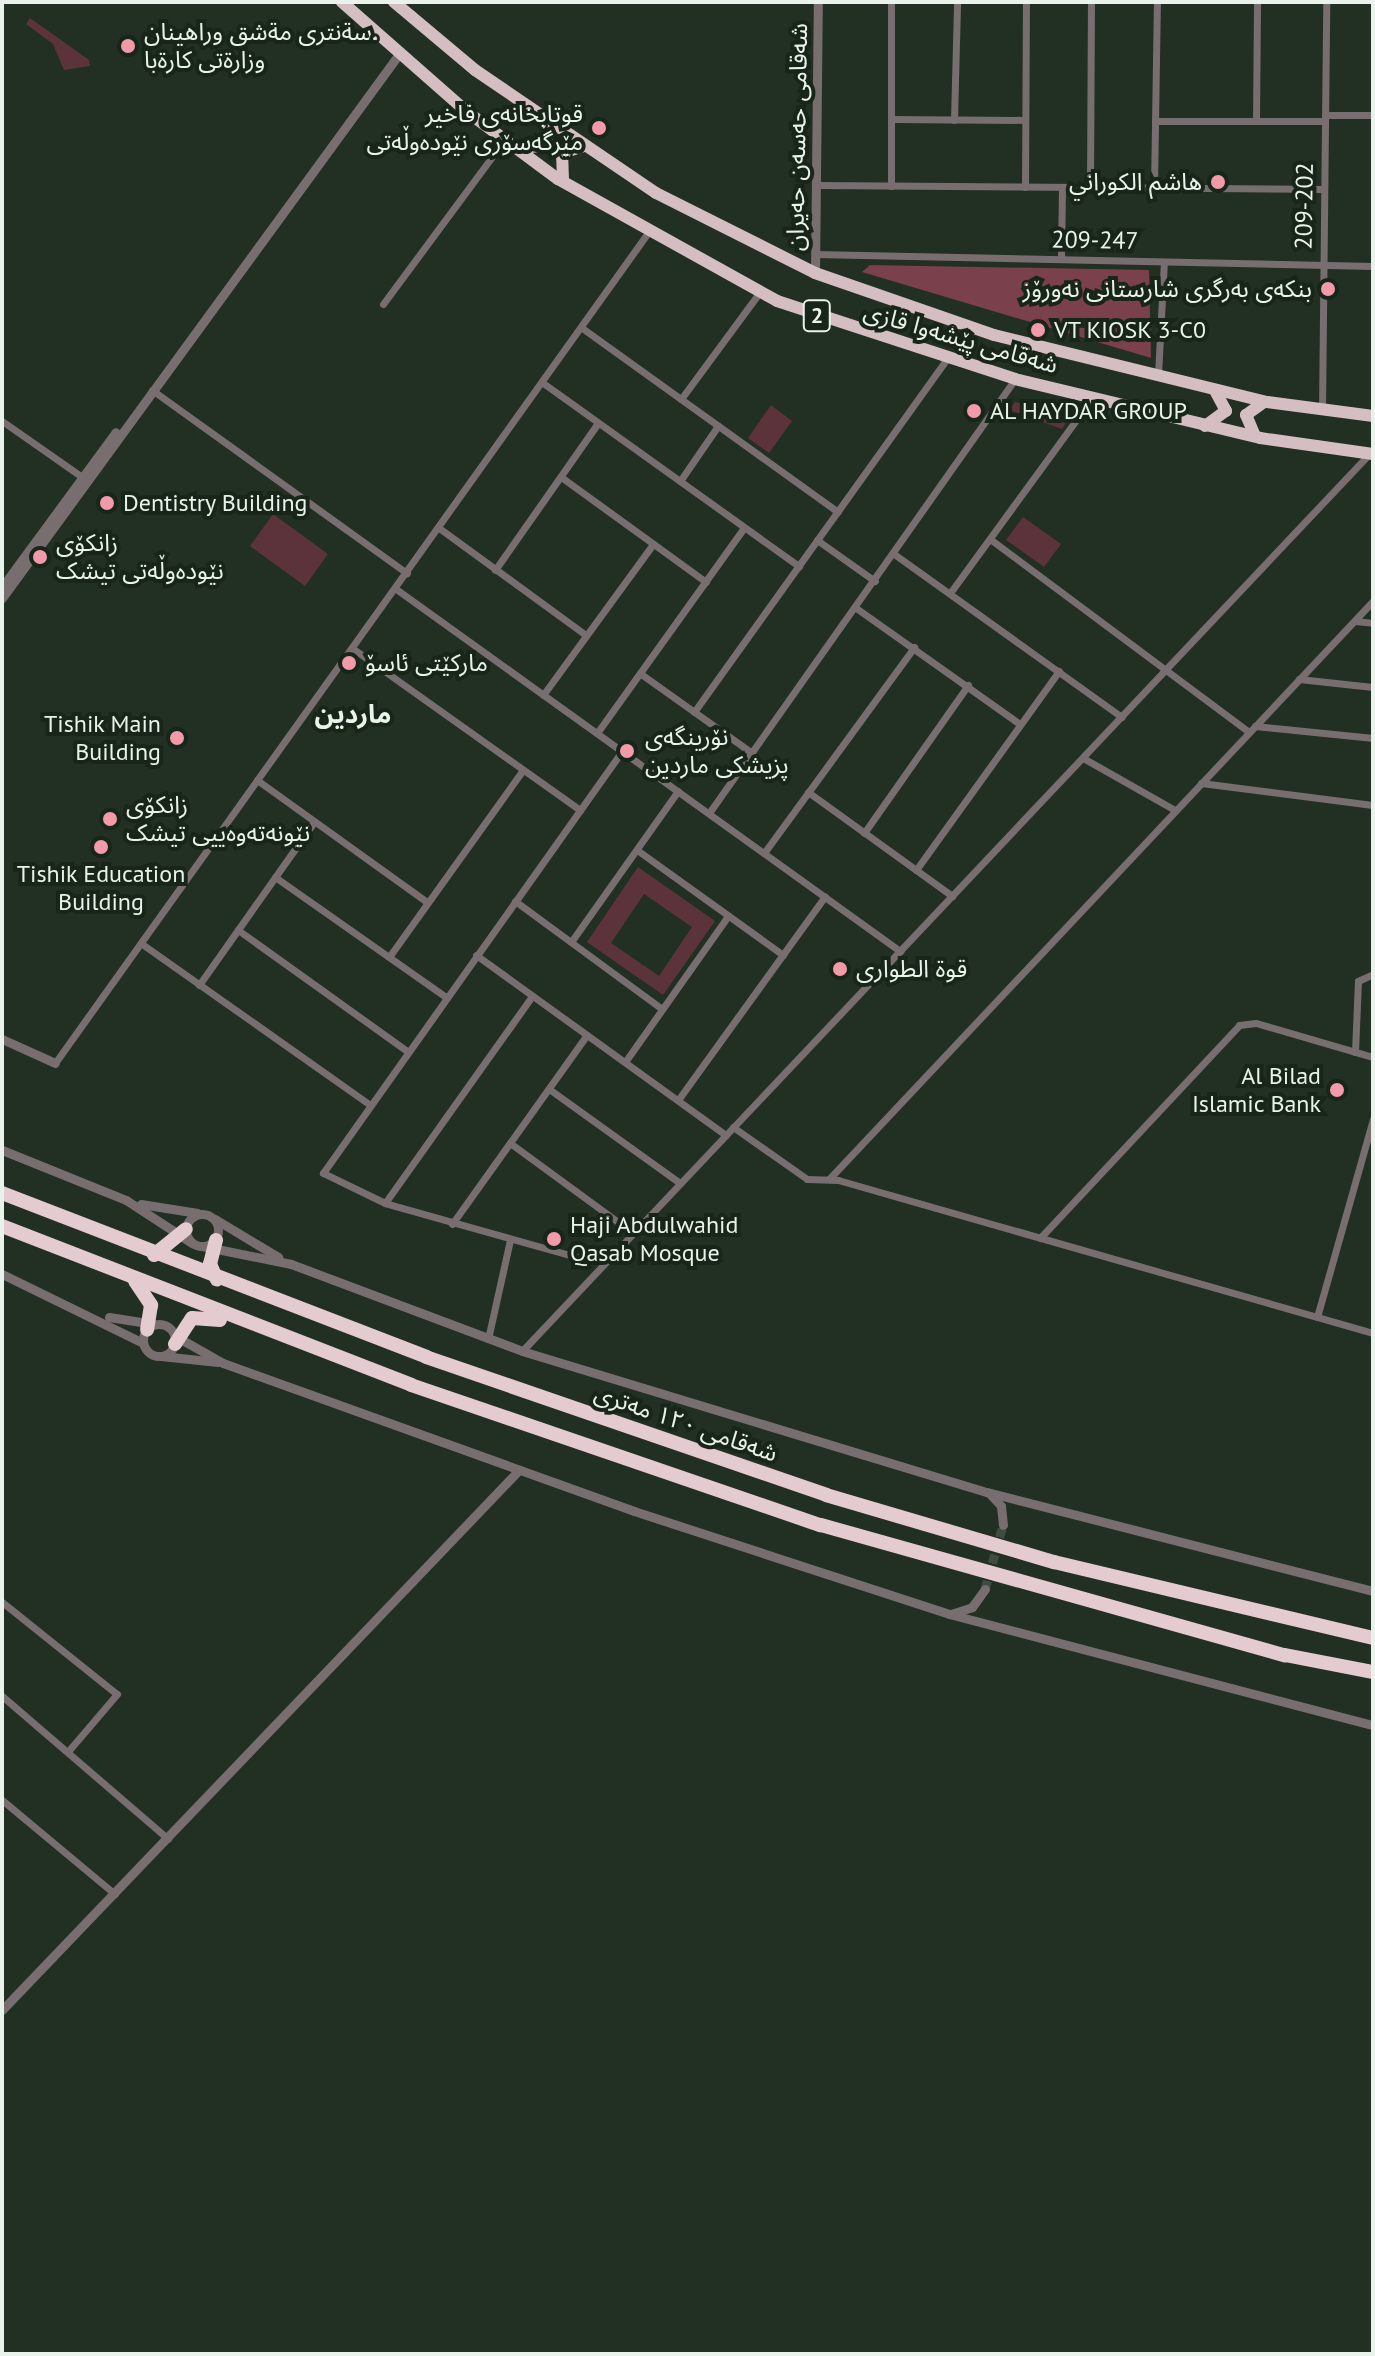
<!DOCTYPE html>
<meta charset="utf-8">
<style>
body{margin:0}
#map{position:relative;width:1375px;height:2356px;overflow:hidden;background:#222f23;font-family:"PT Sans","Noto Sans Arabic",sans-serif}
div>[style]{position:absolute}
.green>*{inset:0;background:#5d333b}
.forest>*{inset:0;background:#7a404b}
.tertiary-tunnel>*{height:9px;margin-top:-4.5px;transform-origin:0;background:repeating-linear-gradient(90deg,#404c41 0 9px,transparent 0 13.5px)}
.minor>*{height:7px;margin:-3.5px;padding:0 3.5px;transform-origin:3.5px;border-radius:3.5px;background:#786e70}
.tertiary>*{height:9px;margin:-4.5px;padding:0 4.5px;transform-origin:4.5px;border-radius:4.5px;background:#786e70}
.tertiary>.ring{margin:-4.5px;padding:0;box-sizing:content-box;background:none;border:9px solid #786e70;border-radius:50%}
.trunk>*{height:12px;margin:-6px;padding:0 6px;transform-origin:6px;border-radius:6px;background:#d5bec2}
.motorway>*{height:14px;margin:-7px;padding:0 7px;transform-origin:7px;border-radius:7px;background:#e4cbcf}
.dots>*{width:22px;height:22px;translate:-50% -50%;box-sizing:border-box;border:4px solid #182519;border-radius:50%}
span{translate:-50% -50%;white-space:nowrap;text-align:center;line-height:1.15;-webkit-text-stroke:8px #182519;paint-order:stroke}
.shield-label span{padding:2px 6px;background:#182519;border:2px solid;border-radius:6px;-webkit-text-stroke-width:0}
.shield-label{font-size:22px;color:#eaf3eb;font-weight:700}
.poi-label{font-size:24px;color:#eaf3eb}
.left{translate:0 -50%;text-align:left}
.right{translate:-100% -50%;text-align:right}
.street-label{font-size:24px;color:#eaf3eb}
.neighbourhood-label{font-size:26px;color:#eaf3eb;font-weight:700}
.frame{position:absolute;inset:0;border:4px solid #eaf3eb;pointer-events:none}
</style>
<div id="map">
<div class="green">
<i style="clip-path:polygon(30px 18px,89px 60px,90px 66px,64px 70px,53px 44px,26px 24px)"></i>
<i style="clip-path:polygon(1015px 402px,1066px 414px,1067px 421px,1062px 429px,1009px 410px)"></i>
<i style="clip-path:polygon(771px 405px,792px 421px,769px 453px,748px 438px)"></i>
<i style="clip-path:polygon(273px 514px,328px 554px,305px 586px,250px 546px)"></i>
<i style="clip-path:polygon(1023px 517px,1061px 544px,1044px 567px,1006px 540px)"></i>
<i style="clip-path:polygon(evenodd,638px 867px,715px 921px,663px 995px,587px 942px,638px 867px,644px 894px,692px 927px,659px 976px,611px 943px,644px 894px)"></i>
</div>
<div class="forest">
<i style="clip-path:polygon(870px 265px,1149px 270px,1151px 358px,862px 272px)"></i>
</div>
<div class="tertiary-tunnel">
<i style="left:985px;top:1589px;width:66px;rotate:-74.3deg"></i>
</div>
<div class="minor">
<i style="left:891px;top:2px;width:184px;rotate:90deg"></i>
<i style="left:1325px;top:115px;width:48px"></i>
<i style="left:891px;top:119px;width:134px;rotate:0.4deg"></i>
<i style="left:954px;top:120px;width:118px;rotate:-88.5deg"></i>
<i style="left:1155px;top:121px;width:170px"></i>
<i style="left:1256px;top:121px;width:119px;rotate:-89.5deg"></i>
<i style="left:816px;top:185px;width:508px;rotate:0.45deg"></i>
<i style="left:1025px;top:187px;width:185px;rotate:-89.7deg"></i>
<i style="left:1090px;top:187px;width:185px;rotate:-89.7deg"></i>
<i style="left:1154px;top:188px;width:186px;rotate:-89.1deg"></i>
<i style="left:815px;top:254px;width:558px;rotate:1.23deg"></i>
<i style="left:1061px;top:259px;width:72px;rotate:-89.2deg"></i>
<i style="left:383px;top:304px;width:205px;rotate:-53.5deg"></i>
<i style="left:582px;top:328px;width:315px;rotate:35.7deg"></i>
<i style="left:1158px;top:375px;width:113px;rotate:-87deg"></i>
<i style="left:543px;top:383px;width:315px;rotate:35.6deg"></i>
<i style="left:152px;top:390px;width:314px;rotate:35.7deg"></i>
<i style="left:681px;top:399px;width:133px;rotate:-53.6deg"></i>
<i style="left:1322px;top:411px;width:409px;rotate:-89.4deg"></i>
<i style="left:2px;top:421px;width:98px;rotate:35deg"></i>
<i style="left:561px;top:477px;width:179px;rotate:35.9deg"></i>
<i style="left:680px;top:481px;width:67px;rotate:-55.4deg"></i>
<i style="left:439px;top:528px;width:182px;rotate:36.1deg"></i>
<i style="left:990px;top:539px;width:323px;rotate:36.7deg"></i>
<i style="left:817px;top:540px;width:71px;rotate:35.3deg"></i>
<i style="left:894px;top:554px;width:280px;rotate:35.6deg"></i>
<i style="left:495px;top:570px;width:179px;rotate:-55deg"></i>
<i style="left:396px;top:589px;width:621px;rotate:35.69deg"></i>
<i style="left:950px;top:593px;width:241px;rotate:-53.9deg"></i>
<i style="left:856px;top:608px;width:201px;rotate:35.3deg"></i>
<i style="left:1355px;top:621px;width:18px;rotate:6deg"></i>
<i style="left:352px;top:648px;width:280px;rotate:35.4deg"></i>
<i style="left:641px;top:674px;width:136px;rotate:35.4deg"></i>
<i style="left:1299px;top:679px;width:74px;rotate:6.2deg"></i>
<i style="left:543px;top:695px;width:187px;rotate:-53.9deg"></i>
<i style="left:694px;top:712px;width:432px;rotate:-54.4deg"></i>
<i style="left:1255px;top:726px;width:119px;rotate:5.8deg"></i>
<i style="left:597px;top:733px;width:252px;rotate:-54.4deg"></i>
<i style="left:1083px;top:758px;width:106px;rotate:29.5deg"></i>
<i style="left:257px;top:780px;width:209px;rotate:35.7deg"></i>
<i style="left:1201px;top:783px;width:173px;rotate:7.3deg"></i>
<i style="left:808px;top:792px;width:178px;rotate:35.8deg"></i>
<i style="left:709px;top:813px;width:531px;rotate:-54.81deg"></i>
<i style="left:864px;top:833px;width:181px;rotate:-54.9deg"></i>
<i style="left:637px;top:850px;width:180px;rotate:35.7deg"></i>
<i style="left:764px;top:853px;width:255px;rotate:-53.9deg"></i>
<i style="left:916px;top:870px;width:245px;rotate:-54.3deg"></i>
<i style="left:275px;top:877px;width:209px;rotate:35.1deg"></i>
<i style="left:515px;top:901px;width:182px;rotate:36.3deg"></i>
<i style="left:238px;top:930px;width:208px;rotate:35.6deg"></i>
<i style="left:571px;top:942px;width:185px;rotate:-54.7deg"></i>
<i style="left:142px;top:944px;width:278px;rotate:35.2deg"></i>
<i style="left:476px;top:955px;width:308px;rotate:35.8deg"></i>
<i style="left:389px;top:957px;width:230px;rotate:-54.4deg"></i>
<i style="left:199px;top:985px;width:199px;rotate:-54.8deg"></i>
<i style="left:1355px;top:1052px;width:71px;rotate:-87.6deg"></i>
<i style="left:1358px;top:981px;width:17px;rotate:-25deg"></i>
<i style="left:625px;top:1062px;width:179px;rotate:-54.8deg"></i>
<i style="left:55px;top:1063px;width:1019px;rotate:-54.47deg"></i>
<i style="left:549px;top:1089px;width:161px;rotate:35.7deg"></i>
<i style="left:678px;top:1100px;width:251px;rotate:-54.2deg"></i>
<i style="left:733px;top:1127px;width:90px;rotate:35.1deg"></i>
<i style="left:807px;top:1179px;width:31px;rotate:2deg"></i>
<i style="left:838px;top:1180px;width:556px;rotate:15.96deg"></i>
<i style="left:510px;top:1143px;width:152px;rotate:36.2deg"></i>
<i style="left:829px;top:1179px;width:794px;rotate:-46.74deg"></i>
<i style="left:385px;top:1203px;width:254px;rotate:-54.6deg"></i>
<i style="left:452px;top:1224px;width:232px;rotate:-54.5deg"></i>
<i style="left:1040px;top:1238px;width:291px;rotate:-46.9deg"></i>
<i style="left:1239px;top:1025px;width:17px;rotate:-7deg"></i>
<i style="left:1256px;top:1023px;width:122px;rotate:16.2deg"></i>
<i style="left:591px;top:1261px;width:214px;rotate:-164.3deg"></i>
<i style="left:385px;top:1203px;width:69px;rotate:-154.2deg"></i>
<i style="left:323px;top:1173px;width:517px;rotate:-54.68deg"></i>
<i style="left:1317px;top:1317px;width:206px;rotate:-74.2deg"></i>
<i style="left:488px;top:1339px;width:101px;rotate:-77.5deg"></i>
<i style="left:522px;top:1351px;width:1235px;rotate:-46.64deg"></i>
<i style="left:2px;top:1602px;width:147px;rotate:38.7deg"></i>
<i style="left:117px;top:1694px;width:72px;rotate:130.5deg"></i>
<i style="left:2px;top:1696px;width:219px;rotate:40.7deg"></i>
<i style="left:2px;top:1800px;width:147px;rotate:39.8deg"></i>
</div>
<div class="tertiary">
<i style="left:815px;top:273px;width:271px;rotate:-89.4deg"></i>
<i style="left:2px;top:587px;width:192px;rotate:-53.7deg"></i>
<i style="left:2px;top:598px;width:673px;rotate:-53.88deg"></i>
<i style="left:2px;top:1039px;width:58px;rotate:24.4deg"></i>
<i style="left:2px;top:1150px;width:134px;rotate:22deg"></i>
<i style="left:126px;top:1200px;width:79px;rotate:33.1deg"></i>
<i style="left:141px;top:1204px;width:57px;rotate:9.1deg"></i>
<i class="ring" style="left:186px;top:1214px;width:23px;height:23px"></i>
<i style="left:215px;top:1219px;width:74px;rotate:31.1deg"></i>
<i style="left:202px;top:1246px;width:91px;rotate:11.4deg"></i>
<i style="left:291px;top:1264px;width:247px;rotate:20.6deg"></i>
<i style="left:522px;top:1351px;width:486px;rotate:16.9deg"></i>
<i style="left:987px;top:1492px;width:398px;rotate:14.4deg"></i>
<i style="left:2px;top:1274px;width:157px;rotate:26.1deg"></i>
<i style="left:109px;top:1317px;width:45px;rotate:9deg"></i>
<i class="ring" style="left:143px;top:1324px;width:23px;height:23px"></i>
<i style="left:177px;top:1337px;width:53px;rotate:29.5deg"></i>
<i style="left:223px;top:1363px;width:437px;rotate:19.8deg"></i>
<i style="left:634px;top:1511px;width:331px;rotate:18.1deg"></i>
<i style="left:949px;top:1614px;width:438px;rotate:14.7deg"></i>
<i style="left:161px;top:1356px;width:57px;rotate:6deg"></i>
<i style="left:990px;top:1494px;width:16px;rotate:47deg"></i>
<i style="left:1001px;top:1506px;width:19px;rotate:84deg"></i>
<i style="left:951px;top:1614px;width:22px;rotate:-18deg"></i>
<i style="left:972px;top:1607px;width:22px;rotate:-54deg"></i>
<i style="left:2px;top:2010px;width:748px;rotate:-46.25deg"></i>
</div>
<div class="trunk">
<i style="left:342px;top:2px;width:165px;rotate:41.3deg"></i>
<i style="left:466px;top:111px;width:114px;rotate:36.5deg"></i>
<i style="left:558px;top:179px;width:251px;rotate:29.1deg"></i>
<i style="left:777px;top:301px;width:250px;rotate:18.1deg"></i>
<i style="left:1015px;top:379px;width:252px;rotate:13.5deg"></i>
<i style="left:1260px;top:438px;width:114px;rotate:8.1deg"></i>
<i style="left:394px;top:2px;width:106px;rotate:40deg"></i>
<i style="left:475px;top:70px;width:219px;rotate:34.2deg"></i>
<i style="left:656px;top:193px;width:178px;rotate:26.7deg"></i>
<i style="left:815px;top:273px;width:189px;rotate:19.1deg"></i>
<i style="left:994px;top:335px;width:281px;rotate:13.8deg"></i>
<i style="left:1267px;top:402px;width:107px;rotate:7.5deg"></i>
<i style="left:519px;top:149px;width:26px;rotate:-9deg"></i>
<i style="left:545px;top:145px;width:19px;rotate:-74deg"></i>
<i style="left:550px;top:127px;width:10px;rotate:-127deg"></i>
<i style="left:563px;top:180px;width:27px;rotate:-92deg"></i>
<i style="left:562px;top:153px;width:22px;rotate:-18deg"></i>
<i style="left:1205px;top:426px;width:26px;rotate:-36deg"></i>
<i style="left:1226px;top:411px;width:24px;rotate:-118deg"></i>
<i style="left:1255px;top:436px;width:23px;rotate:-113deg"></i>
<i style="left:1246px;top:415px;width:22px;rotate:-36deg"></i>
</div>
<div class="motorway">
<i style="left:2px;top:1193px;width:455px;rotate:21.1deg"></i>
<i style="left:426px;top:1357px;width:423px;rotate:19deg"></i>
<i style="left:826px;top:1495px;width:238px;rotate:16.4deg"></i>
<i style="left:1054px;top:1562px;width:328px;rotate:13.4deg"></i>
<i style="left:2px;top:1226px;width:439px;rotate:21.2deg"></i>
<i style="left:411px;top:1385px;width:433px;rotate:18.9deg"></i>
<i style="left:821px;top:1525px;width:482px;rotate:15.7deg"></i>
<i style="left:1285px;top:1655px;width:90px;rotate:10.9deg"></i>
<i style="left:216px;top:1240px;width:25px;rotate:104deg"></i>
<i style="left:210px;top:1264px;width:17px;rotate:66deg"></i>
<i style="left:154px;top:1255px;width:41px;rotate:-39.1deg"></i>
<i style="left:135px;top:1281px;width:29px;rotate:56deg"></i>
<i style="left:151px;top:1305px;width:25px;rotate:99deg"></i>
<i style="left:175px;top:1344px;width:31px;rotate:-57deg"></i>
<i style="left:192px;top:1318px;width:28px;rotate:4deg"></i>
</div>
<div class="dots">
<i style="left:128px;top:46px;background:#f39aaa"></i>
<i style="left:599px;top:128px;background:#f39aaa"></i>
<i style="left:1218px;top:182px;background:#f39aaa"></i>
<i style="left:1328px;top:289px;background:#f39aaa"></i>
<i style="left:1038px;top:330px;background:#f39aaa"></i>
<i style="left:974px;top:411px;background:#f39aaa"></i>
<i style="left:107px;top:503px;background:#f39aaa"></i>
<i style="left:40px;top:557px;background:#f39aaa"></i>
<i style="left:349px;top:663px;background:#f39aaa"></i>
<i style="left:177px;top:738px;background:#f39aaa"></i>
<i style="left:627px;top:751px;background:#f39aaa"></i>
<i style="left:110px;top:819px;background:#f39aaa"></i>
<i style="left:101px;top:847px;background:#f39aaa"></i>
<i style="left:840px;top:969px;background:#f39aaa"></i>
<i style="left:1337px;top:1090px;background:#f39aaa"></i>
<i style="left:554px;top:1239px;background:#f39aaa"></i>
</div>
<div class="shield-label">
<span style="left:817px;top:316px">2</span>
</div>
<div class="poi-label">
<span class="left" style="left:144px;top:46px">سةنترى مةشق وراهينان.<br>وزارةتى كارةبا</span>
<span class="right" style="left:583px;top:128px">قوتابخانەی فاخیر<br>مێرگەسۆری نێودەوڵەتی</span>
<span class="right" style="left:1202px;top:182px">هاشم الكوراني</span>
<span class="right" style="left:1312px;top:289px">بنکەی بەرگری شارستانی نەورۆز</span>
<span class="left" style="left:1054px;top:330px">VT KIOSK 3-C0</span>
<span class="left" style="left:990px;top:411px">AL HAYDAR GROUP</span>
<span class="left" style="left:123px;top:503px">Dentistry Building</span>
<span class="left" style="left:56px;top:557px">زانکۆی<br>نێودەوڵەتی تیشک</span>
<span class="left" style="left:365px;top:663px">مارکێتی ئاسۆ</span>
<span class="right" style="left:161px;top:738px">Tishik Main<br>Building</span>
<span class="left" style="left:645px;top:751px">نۆرینگەی<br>پزیشکی ماردین</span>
<span class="left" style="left:126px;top:819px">زانکۆی<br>نێونەتەوەییی تیشک</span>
<span style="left:101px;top:888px">Tishik Education<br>Building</span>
<span class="left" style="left:856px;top:969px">قوة الطواری</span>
<span class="right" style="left:1321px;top:1090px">Al Bilad<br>Islamic Bank</span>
<span class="left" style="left:570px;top:1239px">Haji Abdulwahid<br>Qasab Mosque</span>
</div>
<div class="street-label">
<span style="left:797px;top:137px;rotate:-89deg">شەقامی حەسەن حەیران</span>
<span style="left:1304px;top:206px;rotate:-89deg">209-202</span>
<span style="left:1095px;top:240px;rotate:1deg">209-247</span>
<span style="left:961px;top:338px;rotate:16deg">شەقامی پێشەوا قازی</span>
<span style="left:686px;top:1423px;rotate:19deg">شەقامی ١٢٠ مەتری</span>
</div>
<div class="neighbourhood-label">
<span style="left:353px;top:714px">ماردین</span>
</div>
<div class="frame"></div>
</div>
